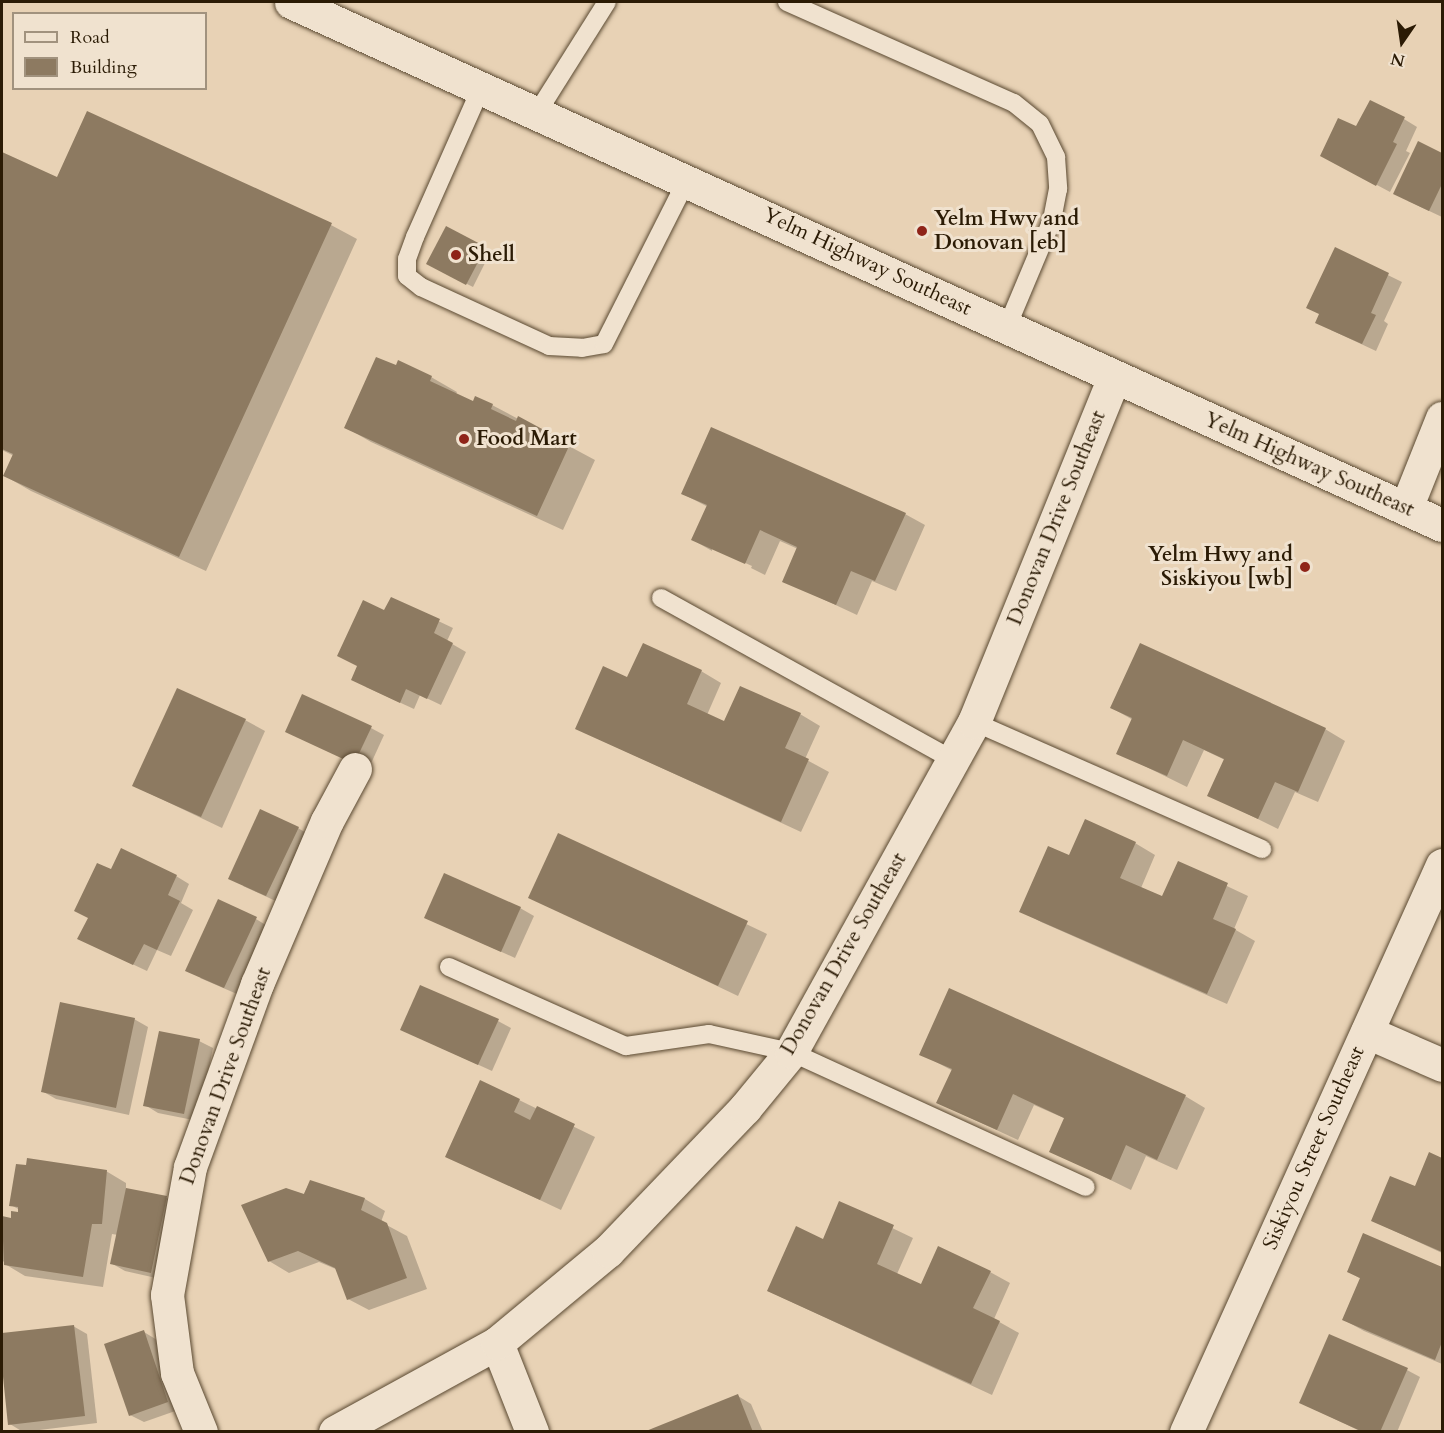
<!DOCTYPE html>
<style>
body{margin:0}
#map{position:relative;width:1444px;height:1433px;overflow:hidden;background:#e8d2b5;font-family:Cardo,serif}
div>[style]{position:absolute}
.shadow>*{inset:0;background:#0003}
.building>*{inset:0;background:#8d7a61}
.roads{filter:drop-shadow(0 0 2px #5a4931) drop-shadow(0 0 2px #5a4931)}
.lane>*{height:18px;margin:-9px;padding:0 9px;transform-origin:9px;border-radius:9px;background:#f0e2cf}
.street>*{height:33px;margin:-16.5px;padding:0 16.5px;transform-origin:16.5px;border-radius:16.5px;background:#f0e2cf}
.secondary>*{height:33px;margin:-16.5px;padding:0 16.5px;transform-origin:16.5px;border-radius:16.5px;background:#f0e2cf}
.dots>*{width:16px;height:16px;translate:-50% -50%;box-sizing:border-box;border:3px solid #f0e2cf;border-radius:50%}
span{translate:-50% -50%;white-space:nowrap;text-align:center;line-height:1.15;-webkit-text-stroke:6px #f0e2cf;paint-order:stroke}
.poi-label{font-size:21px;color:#2b1b05;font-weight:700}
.left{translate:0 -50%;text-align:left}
.right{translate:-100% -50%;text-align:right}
.street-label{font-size:21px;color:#2b1b05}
.frame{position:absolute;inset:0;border:3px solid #2b1b05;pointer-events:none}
.legend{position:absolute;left:12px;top:12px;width:195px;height:78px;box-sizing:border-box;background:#f0e2cf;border:2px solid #a1927e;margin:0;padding:8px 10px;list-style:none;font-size:18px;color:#2b1b05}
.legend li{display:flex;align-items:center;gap:12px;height:30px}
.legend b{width:30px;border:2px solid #a1927e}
.north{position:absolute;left:1372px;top:12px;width:60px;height:60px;-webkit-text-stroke:4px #f0e2cf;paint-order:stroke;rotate:193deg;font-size:16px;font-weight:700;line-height:24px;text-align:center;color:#2b1b05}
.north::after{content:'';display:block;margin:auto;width:21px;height:27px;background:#2b1b05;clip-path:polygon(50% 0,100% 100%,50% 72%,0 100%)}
</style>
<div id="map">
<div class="shadow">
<i style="clip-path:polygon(1404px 119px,1417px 127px,1406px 151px,1410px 153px,1390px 192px,1336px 163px,1357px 128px)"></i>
<i style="clip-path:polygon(1419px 143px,1442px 154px,1442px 217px,1408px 201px)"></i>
<i style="clip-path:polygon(2px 153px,58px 179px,331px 225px,357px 239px,206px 571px,31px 491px,5px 476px,14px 456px,2px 450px)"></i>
<i style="clip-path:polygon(447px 228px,491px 251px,473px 287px,428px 264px)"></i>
<i style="clip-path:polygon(1335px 249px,1402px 282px,1384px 321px,1388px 324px,1376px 351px,1331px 330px)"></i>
<i style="clip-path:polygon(431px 377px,457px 392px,456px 394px,474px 403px,492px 405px,595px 460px,563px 530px,371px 442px,345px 427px)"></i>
<i style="clip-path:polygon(683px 494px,905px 514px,925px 525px,896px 591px,872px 581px,857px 615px,784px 581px,798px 549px,780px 541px,765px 575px,751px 568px,752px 566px,712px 548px,712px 551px,693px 540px,708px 507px)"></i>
<i style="clip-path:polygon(392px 599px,453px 628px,447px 641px,466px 652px,441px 705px,420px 695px,414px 709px,366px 687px,385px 612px)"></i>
<i style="clip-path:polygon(701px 671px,721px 683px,707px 715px,725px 723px,800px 714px,820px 726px,805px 759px,829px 772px,801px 832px,577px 729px,628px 679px)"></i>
<i style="clip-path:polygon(1112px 708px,1325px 729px,1345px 741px,1318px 802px,1295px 792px,1278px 829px,1209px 795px,1225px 760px,1204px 750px,1187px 787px,1118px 753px,1133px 720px)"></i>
<i style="clip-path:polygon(245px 720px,265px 731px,222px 828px,134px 786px)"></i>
<i style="clip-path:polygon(371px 728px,384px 735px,368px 770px,287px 731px)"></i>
<i style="clip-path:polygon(298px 828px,311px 836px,280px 903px,243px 886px)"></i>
<i style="clip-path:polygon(559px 835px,767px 934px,738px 996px,530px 897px)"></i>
<i style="clip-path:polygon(1135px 843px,1155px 855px,1141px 888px,1163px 898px,1178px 863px,1248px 896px,1234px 929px,1255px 941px,1227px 1004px,1041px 922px,1021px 911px,1070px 857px)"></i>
<i style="clip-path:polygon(111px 872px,176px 876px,189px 884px,181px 903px,193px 910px,171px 956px,157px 950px,147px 971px,79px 939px)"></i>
<i style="clip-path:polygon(520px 908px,534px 916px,515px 958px,426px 918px)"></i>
<i style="clip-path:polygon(256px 919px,269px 927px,237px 994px,200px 978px)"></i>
<i style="clip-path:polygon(134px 1019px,148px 1027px,129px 1115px,56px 1099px,42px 1091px)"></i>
<i style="clip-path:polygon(498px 1021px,511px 1028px,492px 1071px,402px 1030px)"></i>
<i style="clip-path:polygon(199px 1041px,213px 1048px,198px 1121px,158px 1113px,145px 1105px)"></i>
<i style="clip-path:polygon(921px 1054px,1185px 1096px,1205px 1108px,1177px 1170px,1146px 1156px,1131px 1190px,1051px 1151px,1066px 1119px,1034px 1105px,1018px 1140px,938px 1103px,953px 1071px)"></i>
<i style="clip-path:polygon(519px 1100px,595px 1137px,561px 1210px,447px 1156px)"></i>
<i style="clip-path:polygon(1430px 1154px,1442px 1160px,1442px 1253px,1373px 1221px,1415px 1188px)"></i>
<i style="clip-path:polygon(106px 1171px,126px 1183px,126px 1189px,167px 1198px,180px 1206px,165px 1280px,125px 1271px,111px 1263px,118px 1235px,112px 1234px,103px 1287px,25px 1276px,5px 1264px,2px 1259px,3px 1218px,12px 1219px,20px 1210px,11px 1205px)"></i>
<i style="clip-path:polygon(310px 1182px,365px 1199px,385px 1211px,381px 1222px,407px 1236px,427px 1289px,369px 1310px,348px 1299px,338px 1270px,319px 1262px,289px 1273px,269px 1261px)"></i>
<i style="clip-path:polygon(840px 1203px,913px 1238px,897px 1274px,921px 1286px,990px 1272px,1010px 1283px,994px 1319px,1019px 1333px,992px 1395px,768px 1291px,823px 1241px)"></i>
<i style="clip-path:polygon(1364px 1235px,1442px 1268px,1442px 1364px,1364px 1331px,1344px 1320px,1361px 1279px,1349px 1272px)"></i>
<i style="clip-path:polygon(73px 1326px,87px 1334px,97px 1423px,23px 1432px,10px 1424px,2px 1335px)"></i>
<i style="clip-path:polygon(144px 1332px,157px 1340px,181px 1409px,144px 1422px,130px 1415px)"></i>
<i style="clip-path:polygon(1407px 1370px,1420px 1377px,1397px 1432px,1362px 1432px,1301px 1403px)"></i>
<i style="clip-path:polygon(738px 1396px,751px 1404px,763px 1432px,650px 1432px)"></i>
</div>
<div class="building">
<i style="clip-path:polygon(1370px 100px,1405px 117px,1393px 142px,1397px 144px,1376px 186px,1320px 156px,1338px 118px,1356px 126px)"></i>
<i style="clip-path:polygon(87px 111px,332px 223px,179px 557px,3px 476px,13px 454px,2px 449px,2px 152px,57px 177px)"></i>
<i style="clip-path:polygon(1418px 141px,1442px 153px,1442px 184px,1429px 211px,1393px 194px)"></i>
<i style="clip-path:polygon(446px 226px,486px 247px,466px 285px,426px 264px)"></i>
<i style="clip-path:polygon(1335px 247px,1389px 273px,1371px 313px,1376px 315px,1362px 344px,1315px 323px,1319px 314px,1306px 308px)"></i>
<i style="clip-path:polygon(376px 357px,396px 365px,398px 360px,432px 376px,430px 381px,473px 401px,475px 396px,493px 404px,491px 409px,516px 421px,518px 416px,570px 444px,537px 516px,344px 428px)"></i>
<i style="clip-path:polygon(711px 427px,906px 513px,875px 581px,851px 571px,836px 605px,782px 582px,797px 547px,760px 530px,745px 564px,691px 540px,707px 505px,681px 494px)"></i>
<i style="clip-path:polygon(391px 597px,440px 619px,434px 633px,453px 643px,427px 699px,406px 689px,400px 703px,351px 680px,357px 666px,337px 656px,363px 600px,384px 610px)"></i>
<i style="clip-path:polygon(643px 643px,702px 670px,687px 704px,724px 721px,740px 686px,801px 713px,785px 748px,809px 759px,781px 822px,575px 729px,603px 666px,627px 677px)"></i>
<i style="clip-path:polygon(1140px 643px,1326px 728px,1298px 792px,1275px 782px,1258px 819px,1207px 796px,1224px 759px,1183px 740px,1167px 776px,1116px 754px,1132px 718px,1110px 708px)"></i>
<i style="clip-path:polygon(177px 688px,246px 719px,201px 817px,132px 786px)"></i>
<i style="clip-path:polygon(302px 694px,372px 726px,354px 764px,285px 732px)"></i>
<i style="clip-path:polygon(260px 809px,299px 827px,266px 896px,228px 879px)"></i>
<i style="clip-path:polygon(1085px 819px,1136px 842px,1120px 878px,1162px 896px,1178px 861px,1228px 883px,1213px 919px,1236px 929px,1207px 994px,1019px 912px,1048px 846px,1069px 855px)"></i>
<i style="clip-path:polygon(558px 833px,748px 921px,718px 986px,528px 898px)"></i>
<i style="clip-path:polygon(121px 848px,177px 875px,168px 895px,180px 901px,157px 950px,144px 944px,133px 965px,77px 939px,88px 918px,74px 911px,97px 863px,111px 869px)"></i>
<i style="clip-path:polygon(444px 873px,521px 907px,501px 952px,424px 918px)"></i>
<i style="clip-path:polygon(218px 899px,257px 917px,224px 988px,185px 971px)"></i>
<i style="clip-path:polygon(420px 985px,499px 1019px,478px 1065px,400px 1030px)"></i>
<i style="clip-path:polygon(949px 988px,1186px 1095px,1157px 1160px,1126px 1145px,1111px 1180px,1049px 1152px,1064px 1118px,1013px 1094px,997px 1130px,936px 1103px,952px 1069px,919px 1055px)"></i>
<i style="clip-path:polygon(60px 1002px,135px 1018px,116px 1108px,41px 1092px)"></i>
<i style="clip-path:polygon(159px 1031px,200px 1039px,184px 1114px,143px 1106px)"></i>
<i style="clip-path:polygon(480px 1080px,520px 1099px,514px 1112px,530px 1120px,537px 1106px,575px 1124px,540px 1200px,445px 1157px)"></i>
<i style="clip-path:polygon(1429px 1152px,1442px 1158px,1442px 1252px,1371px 1221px,1390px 1176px,1415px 1186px)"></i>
<i style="clip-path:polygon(27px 1158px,107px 1170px,102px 1224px,92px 1224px,83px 1277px,4px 1265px,2px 1216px,11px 1218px,11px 1211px,18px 1212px,18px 1207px,9px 1206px,16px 1164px,26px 1165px)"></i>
<i style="clip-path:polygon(310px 1180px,365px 1198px,361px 1210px,387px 1223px,407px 1278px,347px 1300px,335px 1268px,298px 1251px,268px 1262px,241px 1205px,286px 1188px,304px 1194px)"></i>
<i style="clip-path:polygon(126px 1188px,167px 1196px,151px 1273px,110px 1264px)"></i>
<i style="clip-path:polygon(839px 1201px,894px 1225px,877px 1264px,921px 1284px,938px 1246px,991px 1271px,973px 1308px,1000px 1321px,971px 1384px,767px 1291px,796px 1226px,823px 1239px)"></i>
<i style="clip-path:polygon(1363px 1233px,1442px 1267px,1442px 1342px,1435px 1360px,1342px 1320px,1360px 1278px,1347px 1272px)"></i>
<i style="clip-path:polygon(74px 1325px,85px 1416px,8px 1425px,2px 1367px,2px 1333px)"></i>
<i style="clip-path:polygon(144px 1330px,168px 1402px,129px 1416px,104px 1344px)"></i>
<i style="clip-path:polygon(1329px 1334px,1408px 1368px,1380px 1432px,1363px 1432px,1299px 1403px)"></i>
<i style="clip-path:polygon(738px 1394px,753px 1432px,646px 1432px,646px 1431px)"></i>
</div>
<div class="roads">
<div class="lane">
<i style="left:787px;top:2px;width:248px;rotate:24deg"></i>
<i style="left:1014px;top:103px;width:33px;rotate:39deg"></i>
<i style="left:1040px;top:124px;width:37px;rotate:64deg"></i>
<i style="left:1056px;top:157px;width:32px;rotate:86deg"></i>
<i style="left:1058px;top:189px;width:32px;rotate:101deg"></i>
<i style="left:1052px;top:220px;width:116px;rotate:112.8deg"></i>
<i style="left:481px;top:88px;width:163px;rotate:113.9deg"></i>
<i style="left:415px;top:237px;width:23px;rotate:110deg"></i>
<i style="left:407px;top:259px;width:17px;rotate:90deg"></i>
<i style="left:407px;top:276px;width:18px;rotate:38deg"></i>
<i style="left:421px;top:287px;width:141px;rotate:24.7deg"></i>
<i style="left:549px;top:346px;width:33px;rotate:3deg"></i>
<i style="left:582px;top:348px;width:22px;rotate:-10deg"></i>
<i style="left:604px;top:344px;width:184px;rotate:-63.2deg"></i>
<i style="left:537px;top:113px;width:131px;rotate:-57.8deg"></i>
<i style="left:661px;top:598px;width:334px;rotate:29deg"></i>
<i style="left:974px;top:722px;width:315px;rotate:23.8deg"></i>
<i style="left:449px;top:967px;width:194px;rotate:24.1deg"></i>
<i style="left:626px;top:1046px;width:84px;rotate:-8.2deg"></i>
<i style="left:709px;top:1034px;width:84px;rotate:12.4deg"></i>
<i style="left:791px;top:1052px;width:324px;rotate:24.6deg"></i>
</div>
<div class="street">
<i style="left:1406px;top:508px;width:97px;rotate:-68.2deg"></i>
<i style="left:1367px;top:1032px;width:82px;rotate:23.7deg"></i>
<i style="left:497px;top:1343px;width:96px;rotate:68.5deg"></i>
<i style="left:201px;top:1432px;width:64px;rotate:-112.1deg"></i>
<i style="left:177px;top:1373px;width:79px;rotate:-97.3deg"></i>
<i style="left:167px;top:1295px;width:130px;rotate:-79.8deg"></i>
<i style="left:190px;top:1167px;width:195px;rotate:-69.9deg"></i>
<i style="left:257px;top:984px;width:177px;rotate:-66.8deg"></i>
<i style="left:327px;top:821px;width:59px;rotate:-61.7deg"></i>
<i style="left:335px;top:1432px;width:185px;rotate:-28.8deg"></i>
<i style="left:497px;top:1343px;width:144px;rotate:-39.7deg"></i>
<i style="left:608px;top:1251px;width:198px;rotate:-46.2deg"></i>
<i style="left:745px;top:1108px;width:72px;rotate:-50.6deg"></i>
<i style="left:791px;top:1052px;width:377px;rotate:-61deg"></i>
<i style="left:974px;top:722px;width:372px;rotate:-67.9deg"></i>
<i style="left:1186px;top:1432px;width:622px;rotate:-65.7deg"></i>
</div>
<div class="secondary">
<i style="left:291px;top:2px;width:1264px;rotate:24.44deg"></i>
</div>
</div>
<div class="dots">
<i style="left:922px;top:231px;background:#8f2418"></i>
<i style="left:456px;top:255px;background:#8f2418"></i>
<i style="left:464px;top:439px;background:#8f2418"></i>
<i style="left:1305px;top:567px;background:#8f2418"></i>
</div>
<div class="poi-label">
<span class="left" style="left:934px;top:231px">Yelm Hwy and<br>Donovan [eb]</span>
<span class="left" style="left:468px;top:255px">Shell</span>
<span class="left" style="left:476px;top:439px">Food Mart</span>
<span class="right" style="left:1293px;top:567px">Yelm Hwy and<br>Siskiyou [wb]</span>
</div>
<div class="street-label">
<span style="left:867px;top:262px;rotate:25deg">Yelm Highway Southeast</span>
<span style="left:1309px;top:465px;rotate:24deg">Yelm Highway Southeast</span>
<span style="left:1057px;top:518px;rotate:-68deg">Donovan Drive Southeast</span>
<span style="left:844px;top:954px;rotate:-60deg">Donovan Drive Southeast</span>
<span style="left:226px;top:1076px;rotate:-70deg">Donovan Drive Southeast</span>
<span style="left:1314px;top:1148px;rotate:-66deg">Siskiyou Street Southeast</span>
</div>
<div class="frame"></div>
<ul class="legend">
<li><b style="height:8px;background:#f0e2cf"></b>Road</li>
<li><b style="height:16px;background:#8d7a61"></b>Building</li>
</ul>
<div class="north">N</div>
</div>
